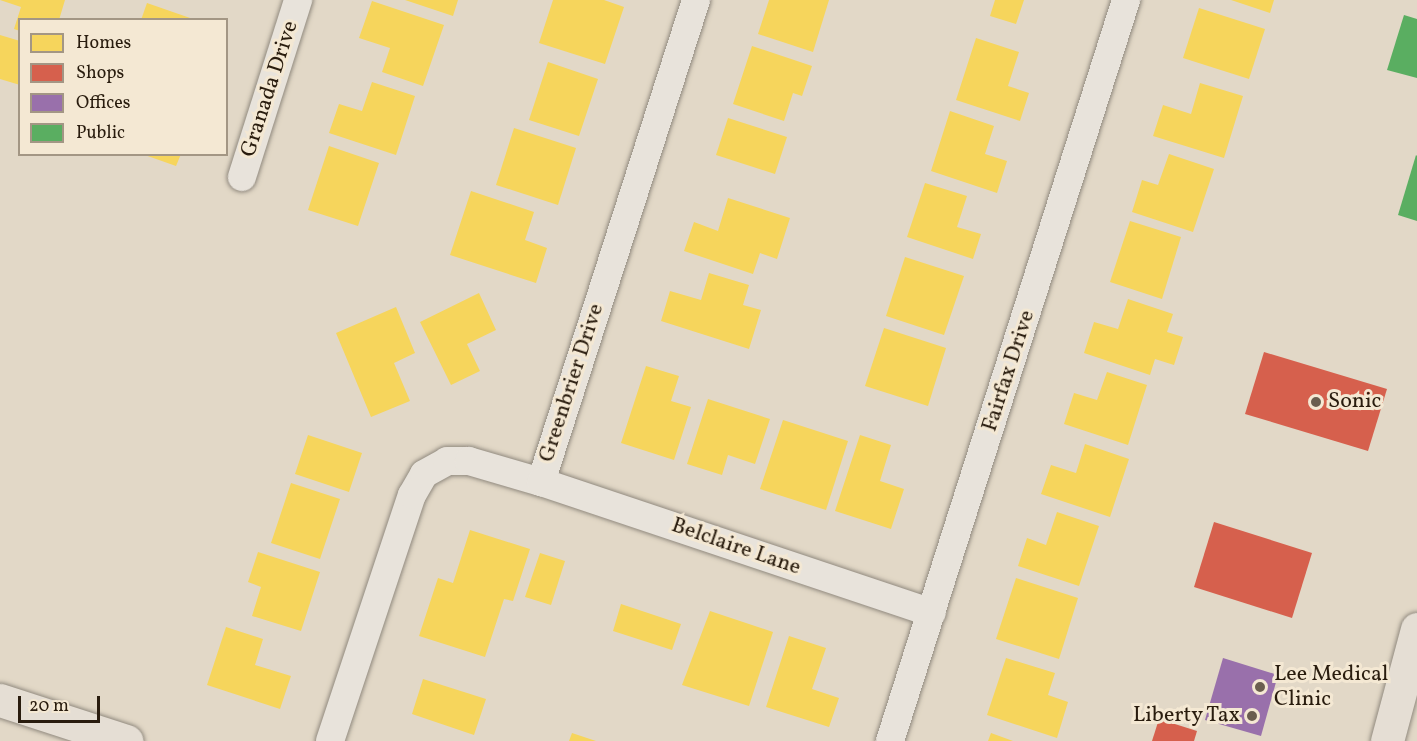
<!DOCTYPE html>
<style>
body{margin:0}
#map{position:relative;width:1417px;height:741px;overflow:hidden;background:#e2d8c7;font-family:Vollkorn,serif}
div>[style]{position:absolute}
.homes>*{inset:0;background:#f6d55c}
.shops>*{inset:0;background:#d6604d}
.offices>*{inset:0;background:#9970ab}
.public>*{inset:0;background:#5aae61}
.roads{filter:drop-shadow(0 0 2px #918a7f) drop-shadow(0 0 2px #918a7f)}
.minor>*{height:28px;margin:-14px;padding:0 14px;transform-origin:14px;border-radius:14px;background:#e8e3db}
.major>*{height:33px;margin:-16.5px;padding:0 16.5px;transform-origin:16.5px;border-radius:16.5px;background:#e5ded4}
.dots>*{width:16px;height:16px;translate:-50% -50%;box-sizing:border-box;border:3px solid #f4e8d3;border-radius:50%}
span{translate:-50% -50%;white-space:nowrap;text-align:center;line-height:1.15;-webkit-text-stroke:6px #f4e8d3;paint-order:stroke}
.street-label{font-size:22px;color:#291c0e}
.poi-label{font-size:22px;color:#291c0e}
.left{translate:0 -50%;text-align:left}
.right{translate:-100% -50%;text-align:right}
.legend{position:absolute;left:18px;top:18px;width:210px;height:138px;box-sizing:border-box;background:#f4e8d3;border:2px solid #a39684;margin:0;padding:8px 10px;list-style:none;font-size:18px;color:#291c0e}
.legend li{display:flex;align-items:center;gap:12px;height:30px}
.legend b{width:30px;border:2px solid #a39684}
.scale{position:absolute;left:18px;top:696px;width:82px;height:27px;box-sizing:border-box;border:3px solid #291c0e;border-top:0;padding-left:8px;font-size:18px;line-height:21px;white-space:nowrap;color:#291c0e;-webkit-text-stroke:4px #f4e8d3;paint-order:stroke}
</style>
<div id="map">
<div class="homes">
<i style="clip-path:polygon(0 0,65px 0,59px 20px,20px 20px,20px 31px,14px 29px,21px 7px)"></i>
<i style="clip-path:polygon(405px 0,458px 0,453px 16px)"></i>
<i style="clip-path:polygon(553px 0,604px 0,624px 7px,605px 64px,539px 43px)"></i>
<i style="clip-path:polygon(769px 0,829px 0,813px 52px,758px 34px)"></i>
<i style="clip-path:polygon(995px 0,1024px 0,1016px 24px,990px 16px)"></i>
<i style="clip-path:polygon(1231px 0,1274px 0,1270px 13px)"></i>
<i style="clip-path:polygon(372px 1px,444px 25px,423px 86px,382px 72px,390px 48px,359px 38px)"></i>
<i style="clip-path:polygon(147px 3px,193px 19px,193px 20px,141px 20px)"></i>
<i style="clip-path:polygon(1199px 8px,1265px 29px,1249px 79px,1183px 58px)"></i>
<i style="clip-path:polygon(0 35px,20px 41px,20px 85px,0 79px)"></i>
<i style="clip-path:polygon(976px 38px,1019px 52px,1008px 86px,1029px 93px,1020px 121px,956px 100px)"></i>
<i style="clip-path:polygon(752px 46px,812px 66px,802px 96px,793px 93px,784px 121px,733px 104px)"></i>
<i style="clip-path:polygon(548px 62px,598px 79px,579px 136px,529px 120px)"></i>
<i style="clip-path:polygon(372px 82px,415px 96px,396px 155px,329px 133px,339px 104px,362px 111px)"></i>
<i style="clip-path:polygon(1200px 83px,1243px 96px,1224px 158px,1153px 136px,1163px 105px,1191px 114px)"></i>
<i style="clip-path:polygon(950px 111px,994px 126px,985px 154px,1007px 161px,997px 193px,931px 171px)"></i>
<i style="clip-path:polygon(728px 118px,787px 137px,775px 174px,716px 155px)"></i>
<i style="clip-path:polygon(514px 128px,576px 148px,558px 205px,496px 185px)"></i>
<i style="clip-path:polygon(329px 146px,379px 163px,358px 226px,308px 210px)"></i>
<i style="clip-path:polygon(142px 154px,181px 154px,176px 166px)"></i>
<i style="clip-path:polygon(1169px 154px,1214px 169px,1193px 232px,1132px 212px,1142px 180px,1158px 185px)"></i>
<i style="clip-path:polygon(925px 183px,967px 196px,957px 227px,981px 234px,973px 259px,907px 237px)"></i>
<i style="clip-path:polygon(471px 191px,534px 212px,525px 240px,547px 248px,536px 283px,450px 255px)"></i>
<i style="clip-path:polygon(728px 198px,790px 218px,777px 259px,760px 253px,753px 274px,684px 251px,694px 222px,718px 231px)"></i>
<i style="clip-path:polygon(1130px 221px,1181px 237px,1162px 299px,1110px 282px)"></i>
<i style="clip-path:polygon(905px 257px,964px 276px,944px 335px,886px 316px)"></i>
<i style="clip-path:polygon(709px 273px,749px 285px,743px 305px,761px 310px,749px 349px,661px 321px,670px 291px,701px 300px)"></i>
<i style="clip-path:polygon(479px 293px,496px 330px,467px 344px,480px 371px,451px 385px,420px 322px)"></i>
<i style="clip-path:polygon(1128px 299px,1173px 314px,1167px 332px,1183px 337px,1174px 365px,1155px 359px,1150px 375px,1084px 353px,1094px 322px,1118px 329px)"></i>
<i style="clip-path:polygon(396px 307px,415px 353px,394px 363px,410px 401px,371px 417px,336px 333px)"></i>
<i style="clip-path:polygon(884px 328px,946px 348px,928px 406px,865px 386px)"></i>
<i style="clip-path:polygon(646px 366px,679px 376px,671px 401px,691px 407px,674px 460px,621px 443px)"></i>
<i style="clip-path:polygon(1107px 372px,1147px 385px,1128px 445px,1064px 424px,1074px 393px,1097px 400px)"></i>
<i style="clip-path:polygon(708px 399px,770px 419px,755px 464px,728px 455px,722px 475px,687px 464px)"></i>
<i style="clip-path:polygon(783px 420px,848px 441px,826px 510px,760px 489px)"></i>
<i style="clip-path:polygon(308px 435px,362px 453px,349px 492px,295px 474px)"></i>
<i style="clip-path:polygon(860px 435px,891px 445px,880px 481px,904px 489px,891px 529px,835px 511px)"></i>
<i style="clip-path:polygon(1085px 444px,1129px 459px,1110px 517px,1041px 494px,1051px 465px,1076px 473px)"></i>
<i style="clip-path:polygon(291px 483px,340px 499px,320px 559px,271px 543px)"></i>
<i style="clip-path:polygon(1057px 512px,1099px 526px,1079px 586px,1018px 566px,1027px 538px,1046px 545px)"></i>
<i style="clip-path:polygon(470px 530px,530px 549px,513px 601px,504px 599px,485px 657px,419px 636px,438px 578px,453px 583px)"></i>
<i style="clip-path:polygon(258px 552px,320px 572px,301px 631px,252px 616px,261px 587px,248px 582px)"></i>
<i style="clip-path:polygon(540px 553px,565px 561px,551px 605px,525px 597px)"></i>
<i style="clip-path:polygon(1016px 578px,1078px 598px,1059px 659px,996px 639px)"></i>
<i style="clip-path:polygon(621px 604px,681px 624px,672px 650px,613px 631px)"></i>
<i style="clip-path:polygon(710px 611px,773px 632px,749px 706px,682px 685px)"></i>
<i style="clip-path:polygon(226px 627px,263px 639px,255px 665px,291px 676px,280px 709px,207px 685px)"></i>
<i style="clip-path:polygon(789px 636px,826px 648px,812px 689px,839px 698px,829px 727px,766px 707px)"></i>
<i style="clip-path:polygon(1006px 658px,1055px 673px,1048px 695px,1068px 702px,1057px 738px,987px 715px)"></i>
<i style="clip-path:polygon(423px 679px,486px 699px,474px 735px,412px 714px)"></i>
<i style="clip-path:polygon(572px 733px,596px 741px,569px 741px)"></i>
<i style="clip-path:polygon(991px 733px,1013px 741px,988px 741px)"></i>
</div>
<div class="shops">
<i style="clip-path:polygon(1264px 352px,1387px 389px,1368px 451px,1245px 414px)"></i>
<i style="clip-path:polygon(1214px 522px,1312px 553px,1292px 618px,1194px 587px)"></i>
<i style="clip-path:polygon(1159px 719px,1197px 731px,1194px 741px,1152px 741px)"></i>
</div>
<div class="offices">
<i style="clip-path:polygon(1223px 658px,1278px 675px,1261px 736px,1205px 720px)"></i>
</div>
<div class="public">
<i style="clip-path:polygon(1404px 15px,1417px 19px,1417px 78px,1387px 70px)"></i>
<i style="clip-path:polygon(1416px 155px,1417px 156px,1417px 221px,1398px 215px)"></i>
</div>
<div class="roads">
<div class="minor">
<i style="left:242px;top:177px;width:186px;rotate:-72.4deg"></i>
<i style="left:541px;top:482px;width:506px;rotate:-72.17deg"></i>
<i style="left:330px;top:741px;width:259px;rotate:-71.6deg"></i>
<i style="left:412px;top:495px;width:24px;rotate:-60deg"></i>
<i style="left:424px;top:474px;width:26px;rotate:-29deg"></i>
<i style="left:447px;top:461px;width:22px"></i>
<i style="left:469px;top:461px;width:75px;rotate:16.3deg"></i>
<i style="left:541px;top:482px;width:412px;rotate:18.5deg"></i>
<i style="left:890px;top:741px;width:778px;rotate:-72.33deg"></i>
</div>
<div class="major">
<i style="left:0;top:700px;width:133px;rotate:18deg"></i>
<i style="left:1387px;top:741px;width:116px;rotate:-75deg"></i>
</div>
</div>
<div class="dots">
<i style="left:1316px;top:402px;background:#6a5e4f"></i>
<i style="left:1260px;top:687px;background:#6a5e4f"></i>
<i style="left:1252px;top:716px;background:#6a5e4f"></i>
</div>
<div class="street-label">
<span style="left:270px;top:89px;rotate:-72deg">Granada Drive</span>
<span style="left:1009px;top:371px;rotate:-72deg">Fairfax Drive</span>
<span style="left:572px;top:383px;rotate:-72deg">Greenbrier Drive</span>
<span style="left:736px;top:547px;rotate:19deg">Belclaire Lane</span>
</div>
<div class="poi-label">
<span class="left" style="left:1328px;top:402px">Sonic</span>
<span class="left" style="left:1274px;top:687px">Lee Medical<br>Clinic</span>
<span class="right" style="left:1240px;top:716px">Liberty Tax</span>
</div>
<ul class="legend">
<li><b style="height:16px;background:#f6d55c"></b>Homes</li>
<li><b style="height:16px;background:#d6604d"></b>Shops</li>
<li><b style="height:16px;background:#9970ab"></b>Offices</li>
<li><b style="height:16px;background:#5aae61"></b>Public</li>
</ul>
<div class="scale">20 m</div>
</div>
